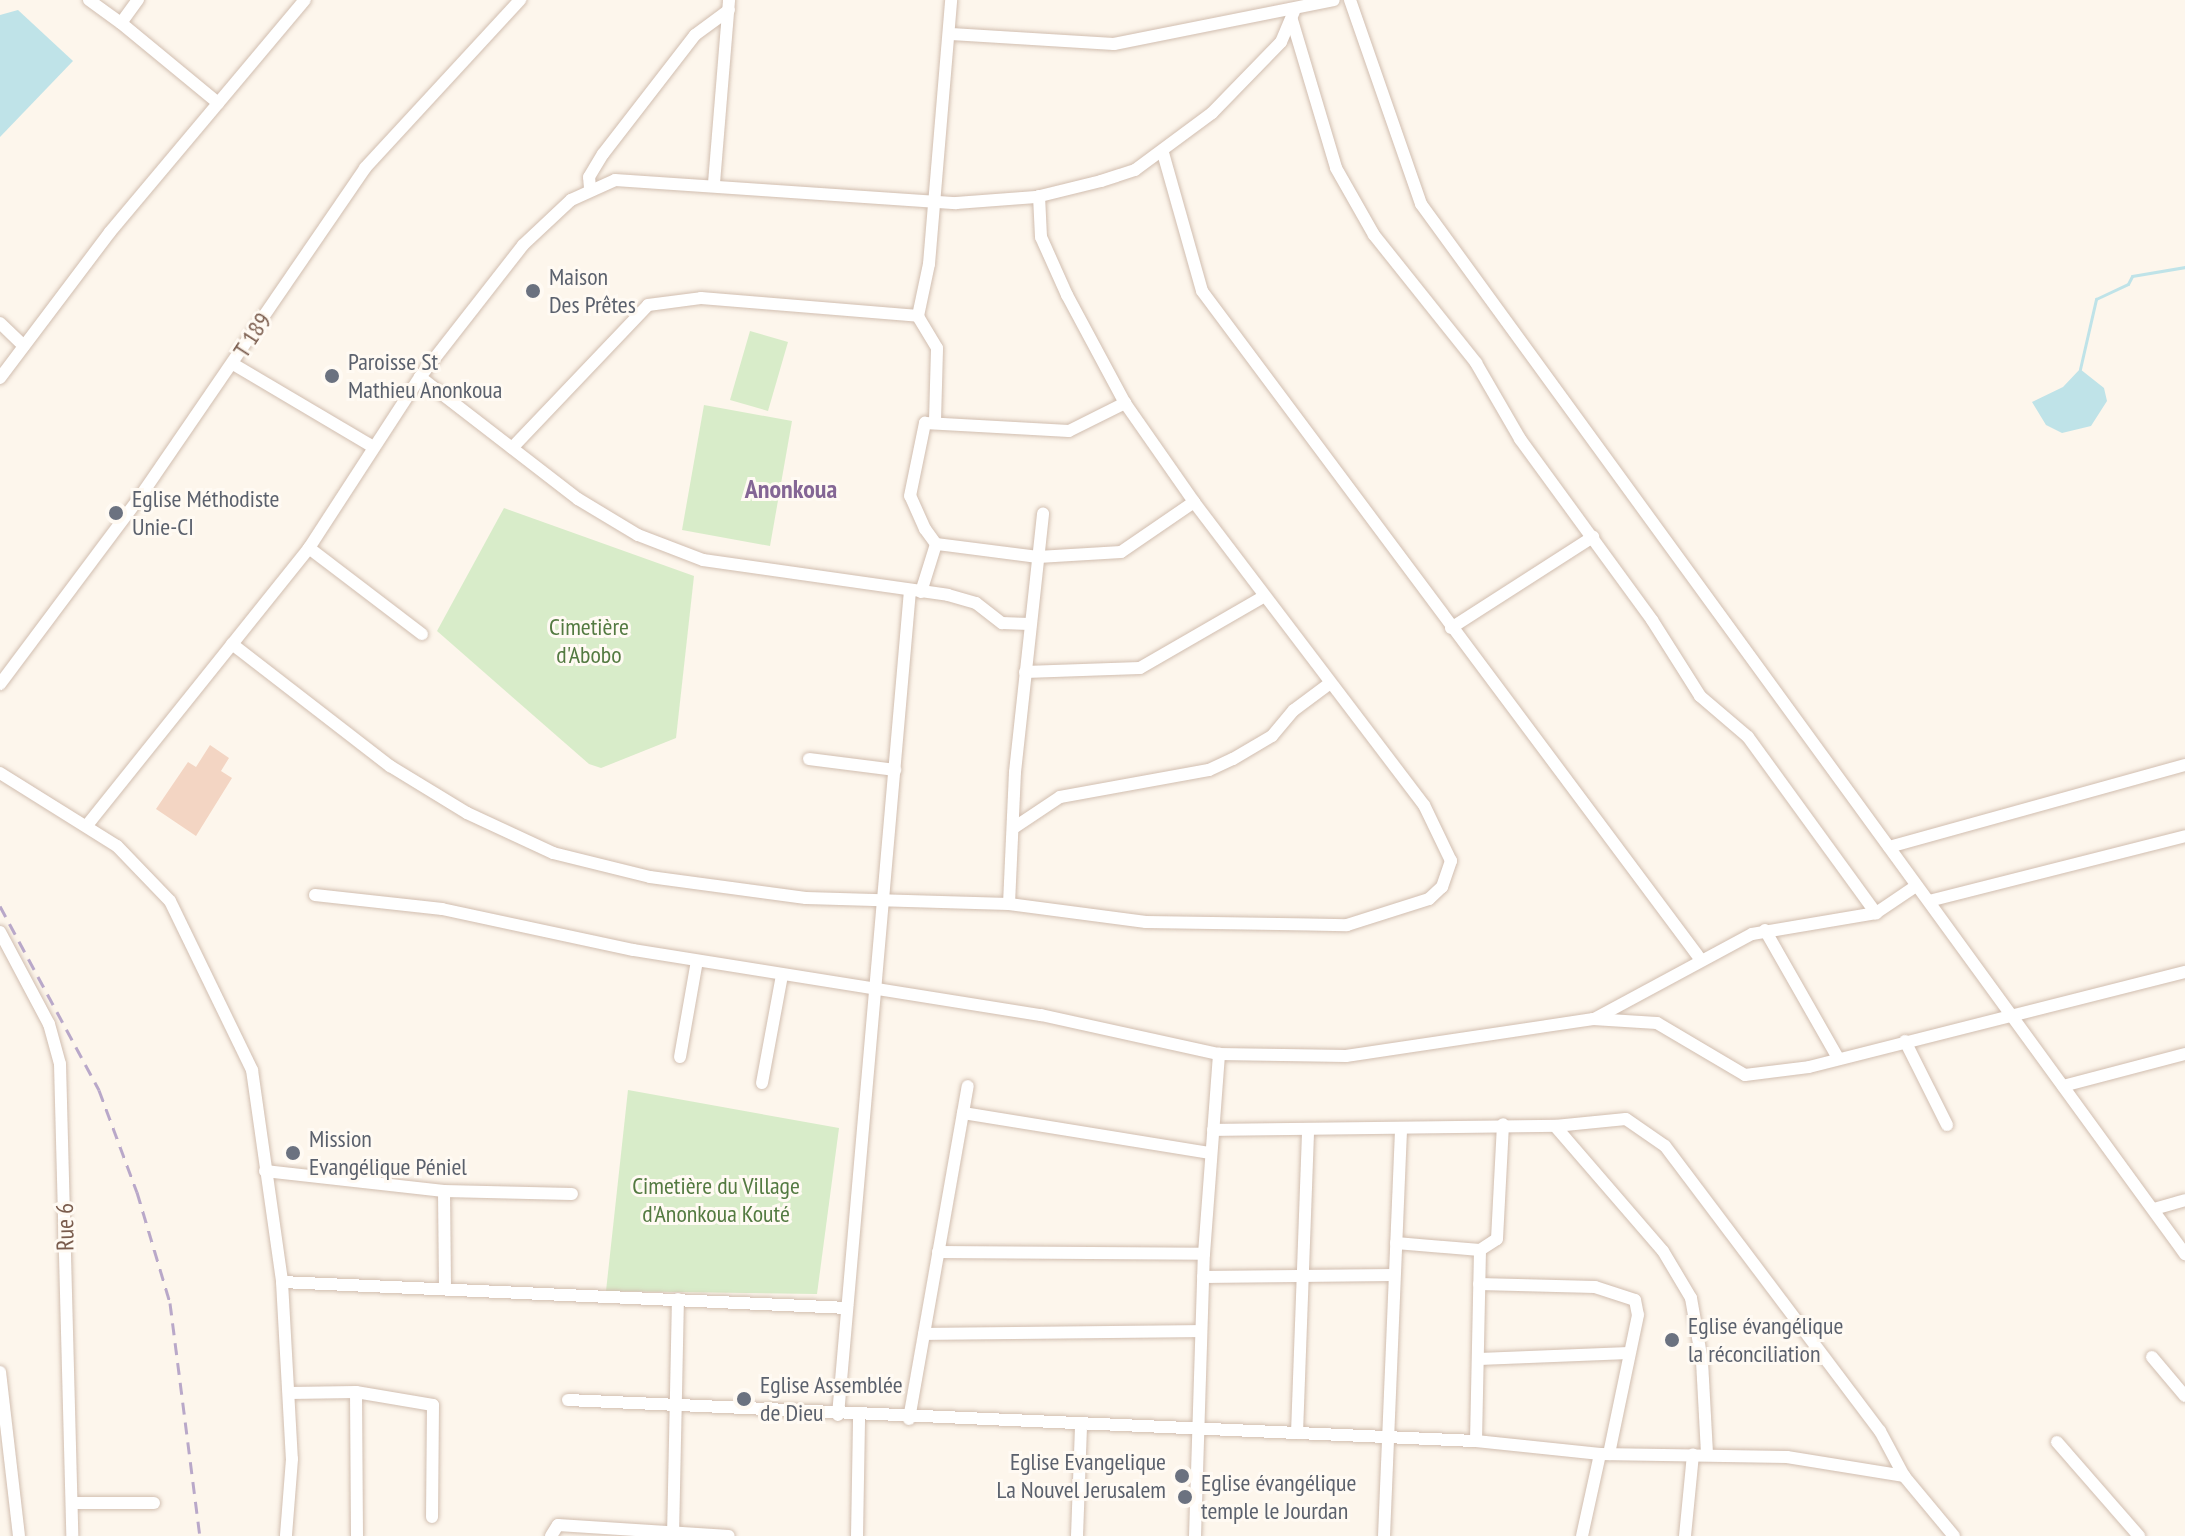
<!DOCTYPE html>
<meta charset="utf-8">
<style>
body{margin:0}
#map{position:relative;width:2185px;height:1536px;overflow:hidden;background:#fdf6ec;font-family:"PT Sans Narrow",sans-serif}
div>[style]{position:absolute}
.green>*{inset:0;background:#d8ecc9}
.water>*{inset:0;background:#bfe3e8}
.stream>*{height:3px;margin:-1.5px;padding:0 1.5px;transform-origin:1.5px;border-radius:1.5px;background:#bfe3e8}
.building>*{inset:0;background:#f3d5c3}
.roads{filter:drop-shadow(0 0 2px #d1beb0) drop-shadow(0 0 2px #d1beb0)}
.street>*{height:12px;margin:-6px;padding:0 6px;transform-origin:6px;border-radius:6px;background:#fff}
.rail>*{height:3px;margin-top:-1.5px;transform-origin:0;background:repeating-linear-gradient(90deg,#b9a8c9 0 12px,transparent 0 20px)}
.dots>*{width:22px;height:22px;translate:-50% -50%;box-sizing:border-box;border:4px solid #fffaf3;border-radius:50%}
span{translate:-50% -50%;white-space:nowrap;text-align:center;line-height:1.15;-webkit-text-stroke:6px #fffaf3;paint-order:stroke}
.worship-label{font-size:24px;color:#5b616d}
.left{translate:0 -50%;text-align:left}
.right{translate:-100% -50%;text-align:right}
.street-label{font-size:24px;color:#7a5c4d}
.park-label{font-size:24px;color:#537a41}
.neighbourhood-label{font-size:26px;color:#846695;font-weight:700}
</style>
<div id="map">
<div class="green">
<i style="clip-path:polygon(750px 331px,788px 342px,768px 411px,730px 400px)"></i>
<i style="clip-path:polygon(704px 405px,792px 421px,770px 546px,682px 530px)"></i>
<i style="clip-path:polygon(504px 508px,694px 576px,676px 738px,601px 768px,589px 764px,437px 631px)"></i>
<i style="clip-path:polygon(628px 1090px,839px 1128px,817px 1294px,606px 1291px)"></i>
</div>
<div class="water">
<i style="clip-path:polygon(18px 10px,73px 61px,0 137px,0 15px)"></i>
<i style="clip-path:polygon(2080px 369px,2104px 388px,2107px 401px,2091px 426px,2062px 433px,2046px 425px,2032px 402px,2063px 387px)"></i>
</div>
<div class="stream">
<i style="left:2080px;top:369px;width:72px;rotate:-77.1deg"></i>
<i style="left:2096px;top:299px;width:35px;rotate:-25deg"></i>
<i style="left:2128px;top:284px;width:9px;rotate:-63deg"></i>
<i style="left:2132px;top:276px;width:54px;rotate:-9.6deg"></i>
</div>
<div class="building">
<i style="clip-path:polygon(210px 745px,229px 758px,221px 771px,232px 778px,196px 836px,156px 809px,188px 762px,196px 767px)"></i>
</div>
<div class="roads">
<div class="street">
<i style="left:89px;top:0;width:39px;rotate:36deg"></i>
<i style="left:121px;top:23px;width:29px;rotate:-54deg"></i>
<i style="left:1350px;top:0;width:216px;rotate:70.8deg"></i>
<i style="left:1421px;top:204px;width:1299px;rotate:53.96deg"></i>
<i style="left:1292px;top:20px;width:154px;rotate:73.4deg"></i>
<i style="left:1336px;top:168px;width:77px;rotate:60.4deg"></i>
<i style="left:1374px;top:235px;width:164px;rotate:51.4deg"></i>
<i style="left:1476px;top:363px;width:88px;rotate:59.9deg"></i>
<i style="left:1520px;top:439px;width:224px;rotate:53.9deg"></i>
<i style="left:1652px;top:620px;width:90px;rotate:57.7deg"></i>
<i style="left:1700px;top:696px;width:63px;rotate:40.5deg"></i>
<i style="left:1748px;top:737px;width:218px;rotate:54deg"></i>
<i style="left:121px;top:23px;width:126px;rotate:39.5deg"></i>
<i style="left:951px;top:34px;width:163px;rotate:3.5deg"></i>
<i style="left:1114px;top:44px;width:224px;rotate:-11.3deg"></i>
<i style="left:1163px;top:153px;width:143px;rotate:74.2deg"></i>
<i style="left:1202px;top:291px;width:835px;rotate:53.28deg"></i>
<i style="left:714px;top:183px;width:184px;rotate:-85.3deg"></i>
<i style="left:590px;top:188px;width:11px;rotate:-95deg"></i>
<i style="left:589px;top:177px;width:27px;rotate:-59deg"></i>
<i style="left:603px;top:154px;width:150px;rotate:-52.3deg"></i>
<i style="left:695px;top:35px;width:42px;rotate:-36.3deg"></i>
<i style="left:1039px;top:196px;width:41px;rotate:87.2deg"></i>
<i style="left:1041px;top:237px;width:64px;rotate:65.9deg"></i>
<i style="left:1067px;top:295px;width:123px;rotate:61.8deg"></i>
<i style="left:1125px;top:403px;width:121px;rotate:55.1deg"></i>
<i style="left:0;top:323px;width:33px;rotate:44deg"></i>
<i style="left:233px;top:364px;width:159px;rotate:30.6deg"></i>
<i style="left:420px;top:377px;width:200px;rotate:37.7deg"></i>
<i style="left:578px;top:499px;width:70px;rotate:31deg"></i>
<i style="left:638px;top:535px;width:70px;rotate:21deg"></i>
<i style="left:703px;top:560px;width:247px;rotate:8.1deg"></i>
<i style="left:948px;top:595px;width:29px;rotate:16deg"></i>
<i style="left:976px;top:603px;width:33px;rotate:38deg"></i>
<i style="left:1002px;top:623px;width:27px;rotate:2deg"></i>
<i style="left:0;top:378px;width:183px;rotate:-53deg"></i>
<i style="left:110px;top:232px;width:303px;rotate:-50deg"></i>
<i style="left:935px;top:421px;width:73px;rotate:-88.4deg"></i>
<i style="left:937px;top:348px;width:37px;rotate:-121deg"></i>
<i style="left:918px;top:316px;width:53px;rotate:-78.1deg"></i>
<i style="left:929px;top:264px;width:265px;rotate:-85.2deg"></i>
<i style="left:512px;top:448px;width:197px;rotate:-46.4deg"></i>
<i style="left:648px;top:305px;width:53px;rotate:-7.5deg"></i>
<i style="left:701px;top:298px;width:218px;rotate:4.7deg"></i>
<i style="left:309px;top:548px;width:142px;rotate:37.3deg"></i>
<i style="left:921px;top:592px;width:50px;rotate:-72.6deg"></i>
<i style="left:1451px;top:628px;width:169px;rotate:-32.7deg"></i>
<i style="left:232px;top:644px;width:200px;rotate:37.7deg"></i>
<i style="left:390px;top:766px;width:90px;rotate:31.4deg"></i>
<i style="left:467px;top:813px;width:95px;rotate:24.9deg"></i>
<i style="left:553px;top:853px;width:100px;rotate:13.9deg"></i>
<i style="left:650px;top:877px;width:157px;rotate:7.7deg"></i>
<i style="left:806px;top:898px;width:203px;rotate:1.7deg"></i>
<i style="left:1009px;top:904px;width:138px;rotate:7.5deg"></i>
<i style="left:1146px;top:922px;width:201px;rotate:0.9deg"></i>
<i style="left:1347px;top:925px;width:86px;rotate:-17.6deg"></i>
<i style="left:1429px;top:899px;width:18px;rotate:-43deg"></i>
<i style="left:1442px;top:887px;width:28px;rotate:-71deg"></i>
<i style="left:1451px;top:861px;width:62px;rotate:-115.7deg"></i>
<i style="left:1424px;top:805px;width:380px;rotate:-127.2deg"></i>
<i style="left:1194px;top:502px;width:88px;rotate:145.6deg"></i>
<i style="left:1121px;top:552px;width:83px;rotate:176.6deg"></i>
<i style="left:1038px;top:557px;width:103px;rotate:-172.7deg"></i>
<i style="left:936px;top:544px;width:19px;rotate:-126deg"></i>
<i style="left:925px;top:529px;width:36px;rotate:-114deg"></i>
<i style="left:910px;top:496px;width:75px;rotate:-78.4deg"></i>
<i style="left:925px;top:423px;width:144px;rotate:3.2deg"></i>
<i style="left:1069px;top:431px;width:63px;rotate:-26.6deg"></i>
<i style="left:1025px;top:672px;width:115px;rotate:-2deg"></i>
<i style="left:1140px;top:668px;width:140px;rotate:-30deg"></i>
<i style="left:0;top:684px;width:237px;rotate:-53.2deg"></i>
<i style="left:142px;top:494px;width:395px;rotate:-55.6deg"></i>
<i style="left:365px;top:168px;width:229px;rotate:-47.3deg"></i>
<i style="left:809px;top:759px;width:87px;rotate:7.3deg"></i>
<i style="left:0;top:773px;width:138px;rotate:32deg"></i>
<i style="left:117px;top:846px;width:76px;rotate:46.1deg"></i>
<i style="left:170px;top:901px;width:188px;rotate:64.1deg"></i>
<i style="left:252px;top:1070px;width:214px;rotate:81.9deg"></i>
<i style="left:282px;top:1282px;width:177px;rotate:86.8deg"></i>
<i style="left:292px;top:1459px;width:77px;rotate:94.5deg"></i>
<i style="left:88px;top:824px;width:354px;rotate:-51.3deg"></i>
<i style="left:309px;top:548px;width:204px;rotate:-57deg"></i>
<i style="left:420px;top:377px;width:167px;rotate:-52deg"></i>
<i style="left:523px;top:245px;width:66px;rotate:-43.2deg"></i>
<i style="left:571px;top:200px;width:48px;rotate:-24.4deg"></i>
<i style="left:615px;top:180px;width:342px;rotate:3.9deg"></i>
<i style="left:956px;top:203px;width:80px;rotate:-4.3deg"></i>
<i style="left:1036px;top:197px;width:67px;rotate:-13.8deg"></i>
<i style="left:1101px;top:181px;width:36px;rotate:-18deg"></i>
<i style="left:1135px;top:170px;width:96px;rotate:-36.5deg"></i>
<i style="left:1212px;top:113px;width:99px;rotate:-45.8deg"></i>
<i style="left:1281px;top:42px;width:33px;rotate:-67deg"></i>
<i style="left:1015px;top:827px;width:54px;rotate:-33.7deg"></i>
<i style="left:1060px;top:797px;width:151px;rotate:-10.3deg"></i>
<i style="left:1209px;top:770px;width:26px;rotate:-25deg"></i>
<i style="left:1233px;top:759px;width:45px;rotate:-30.5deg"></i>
<i style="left:1272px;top:736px;width:34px;rotate:-50deg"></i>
<i style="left:1294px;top:710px;width:44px;rotate:-36.6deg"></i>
<i style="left:1889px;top:847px;width:307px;rotate:-15.5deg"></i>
<i style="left:315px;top:895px;width:128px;rotate:6.3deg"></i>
<i style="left:442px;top:909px;width:196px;rotate:12.1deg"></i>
<i style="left:634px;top:950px;width:412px;rotate:9.1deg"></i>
<i style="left:1041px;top:1015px;width:182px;rotate:12.4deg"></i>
<i style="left:1219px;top:1054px;width:127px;rotate:0.9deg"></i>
<i style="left:1346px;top:1056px;width:250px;rotate:-8.5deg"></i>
<i style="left:1593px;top:1019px;width:64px;rotate:3.6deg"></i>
<i style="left:1657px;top:1023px;width:102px;rotate:30.6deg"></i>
<i style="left:1745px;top:1075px;width:64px;rotate:-7.1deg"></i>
<i style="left:1809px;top:1067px;width:388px;rotate:-14.2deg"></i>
<i style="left:1929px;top:901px;width:264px;rotate:-14.2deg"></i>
<i style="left:1009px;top:904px;width:132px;rotate:-87.4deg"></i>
<i style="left:1015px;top:772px;width:260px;rotate:-83.8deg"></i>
<i style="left:1765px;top:930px;width:147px;rotate:60.3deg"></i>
<i style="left:0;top:932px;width:104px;rotate:62deg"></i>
<i style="left:49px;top:1024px;width:41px;rotate:74.6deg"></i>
<i style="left:60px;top:1064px;width:472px;rotate:88.5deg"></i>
<i style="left:1596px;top:1018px;width:177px;rotate:-28.3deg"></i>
<i style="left:1752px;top:934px;width:126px;rotate:-9.6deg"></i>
<i style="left:1876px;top:913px;width:48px;rotate:-34deg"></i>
<i style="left:1905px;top:1041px;width:94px;rotate:63.4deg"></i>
<i style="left:680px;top:1057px;width:97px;rotate:-80deg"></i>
<i style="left:762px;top:1083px;width:110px;rotate:-79.5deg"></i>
<i style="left:2063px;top:1086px;width:126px;rotate:-14.7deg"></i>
<i style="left:963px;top:1113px;width:251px;rotate:9.2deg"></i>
<i style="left:1555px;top:1126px;width:71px;rotate:-5.6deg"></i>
<i style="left:1626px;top:1119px;width:47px;rotate:34.7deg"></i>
<i style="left:1665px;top:1146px;width:357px;rotate:53deg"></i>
<i style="left:1880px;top:1431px;width:51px;rotate:61.9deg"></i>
<i style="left:1213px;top:1130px;width:342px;rotate:-0.7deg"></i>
<i style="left:1555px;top:1126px;width:165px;rotate:49.2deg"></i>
<i style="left:1663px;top:1251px;width:55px;rotate:59.2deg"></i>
<i style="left:1691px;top:1298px;width:64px;rotate:80.1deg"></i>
<i style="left:1702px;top:1361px;width:93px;rotate:86.9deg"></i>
<i style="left:265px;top:1171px;width:180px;rotate:6.4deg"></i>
<i style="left:444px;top:1191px;width:128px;rotate:1.3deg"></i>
<i style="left:444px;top:1191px;width:96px;rotate:89.4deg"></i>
<i style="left:2154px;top:1209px;width:32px;rotate:-16deg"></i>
<i style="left:1396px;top:1243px;width:84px;rotate:4.8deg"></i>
<i style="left:938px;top:1252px;width:266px;rotate:0.4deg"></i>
<i style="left:1203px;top:1277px;width:191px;rotate:-0.6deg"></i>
<i style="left:282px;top:1282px;width:566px;rotate:2.63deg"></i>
<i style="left:1479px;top:1284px;width:116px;rotate:1.5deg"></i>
<i style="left:1595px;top:1287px;width:42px;rotate:18deg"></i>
<i style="left:1635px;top:1300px;width:15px;rotate:79deg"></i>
<i style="left:1638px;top:1315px;width:142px;rotate:101.8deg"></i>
<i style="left:924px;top:1334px;width:277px;rotate:-0.6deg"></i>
<i style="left:2152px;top:1357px;width:51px;rotate:49.8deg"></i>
<i style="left:1479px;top:1359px;width:150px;rotate:-2.3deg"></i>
<i style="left:0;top:1372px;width:165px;rotate:83.4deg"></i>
<i style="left:356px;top:1392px;width:144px;rotate:89.6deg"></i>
<i style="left:289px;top:1393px;width:67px;rotate:-0.9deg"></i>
<i style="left:356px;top:1392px;width:78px;rotate:9.6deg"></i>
<i style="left:433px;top:1405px;width:112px;rotate:90.5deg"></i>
<i style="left:568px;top:1400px;width:909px;rotate:2.59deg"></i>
<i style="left:1476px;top:1441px;width:125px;rotate:6deg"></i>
<i style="left:1600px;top:1454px;width:187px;rotate:0.9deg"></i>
<i style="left:1787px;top:1457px;width:119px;rotate:9.2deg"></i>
<i style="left:1904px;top:1476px;width:78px;rotate:50.2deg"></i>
<i style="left:838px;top:1415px;width:827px;rotate:-85.01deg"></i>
<i style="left:909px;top:1419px;width:338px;rotate:-80deg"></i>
<i style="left:1297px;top:1433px;width:301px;rotate:-87.9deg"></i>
<i style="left:1476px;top:1441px;width:191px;rotate:-88.8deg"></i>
<i style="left:1480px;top:1250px;width:20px;rotate:-33deg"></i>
<i style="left:1497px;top:1239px;width:115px;rotate:-87deg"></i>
<i style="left:2057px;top:1442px;width:125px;rotate:48.9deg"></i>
<i style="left:72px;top:1503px;width:82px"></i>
<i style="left:551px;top:1536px;width:13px;rotate:-58deg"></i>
<i style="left:558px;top:1525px;width:171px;rotate:3.7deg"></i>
<i style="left:673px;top:1536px;width:237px;rotate:-88.8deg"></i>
<i style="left:857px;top:1536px;width:119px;rotate:-89deg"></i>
<i style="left:1077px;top:1536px;width:109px;rotate:-87.9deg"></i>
<i style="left:1195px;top:1536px;width:282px;rotate:-88.2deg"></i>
<i style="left:1204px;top:1254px;width:201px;rotate:-85.7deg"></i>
<i style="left:1384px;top:1536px;width:404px;rotate:-87.6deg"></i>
<i style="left:1582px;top:1536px;width:84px;rotate:-77.6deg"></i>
<i style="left:1685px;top:1536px;width:82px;rotate:-84.4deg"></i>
</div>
</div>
<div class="rail">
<i style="left:0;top:906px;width:209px;rotate:61.7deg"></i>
<i style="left:99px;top:1090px;width:109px;rotate:69.6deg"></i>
<i style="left:137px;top:1192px;width:116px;rotate:73.4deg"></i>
<i style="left:170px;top:1303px;width:235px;rotate:82.7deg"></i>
</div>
<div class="dots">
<i style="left:533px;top:291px;background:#6b7280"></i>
<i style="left:332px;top:376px;background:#6b7280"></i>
<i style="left:116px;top:513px;background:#6b7280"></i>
<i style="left:293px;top:1153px;background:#6b7280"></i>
<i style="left:1672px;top:1340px;background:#6b7280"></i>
<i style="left:744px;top:1399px;background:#6b7280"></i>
<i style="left:1182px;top:1476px;background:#6b7280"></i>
<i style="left:1185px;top:1497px;background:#6b7280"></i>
</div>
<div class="worship-label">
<span class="left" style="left:549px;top:291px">Maison<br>Des Prêtes</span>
<span class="left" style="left:348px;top:376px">Paroisse St<br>Mathieu Anonkoua</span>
<span class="left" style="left:132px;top:513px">Eglise Méthodiste<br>Unie-CI</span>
<span class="left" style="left:309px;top:1153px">Mission<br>Evangélique Péniel</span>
<span class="left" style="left:1688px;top:1340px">Eglise évangélique<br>la réconciliation</span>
<span class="left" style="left:760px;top:1399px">Eglise Assemblée<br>de Dieu</span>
<span class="right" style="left:1166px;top:1476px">Eglise Evangelique<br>La Nouvel Jerusalem</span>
<span class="left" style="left:1201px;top:1497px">Eglise évangélique<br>temple le Jourdan</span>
</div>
<div class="street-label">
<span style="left:252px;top:335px;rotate:-57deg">T 189</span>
<span style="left:65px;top:1227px;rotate:-91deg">Rue 6</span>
</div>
<div class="park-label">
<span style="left:589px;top:641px">Cimetière<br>d'Abobo</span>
<span style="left:716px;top:1200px">Cimetière du Village<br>d'Anonkoua Kouté</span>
</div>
<div class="neighbourhood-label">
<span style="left:791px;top:489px">Anonkoua</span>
</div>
</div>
